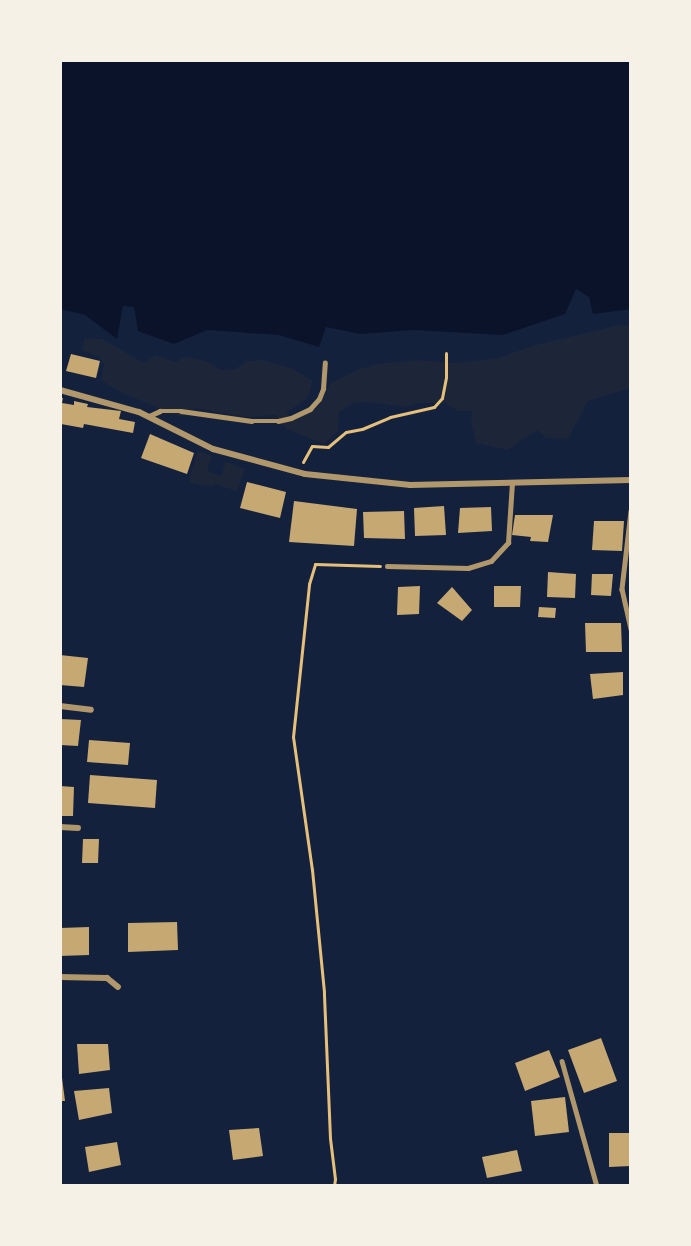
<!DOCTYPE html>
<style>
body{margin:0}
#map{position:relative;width:691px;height:1246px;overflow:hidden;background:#14213d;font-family:"PT Sans Narrow",sans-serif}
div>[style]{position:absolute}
.green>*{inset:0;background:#1d2539}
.water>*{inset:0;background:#0b132b}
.building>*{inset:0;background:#c6a872}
.path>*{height:3px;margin:-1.5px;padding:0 1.5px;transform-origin:1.5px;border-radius:1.5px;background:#e5c07b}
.service>*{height:4.5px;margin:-2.25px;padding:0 2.25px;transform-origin:2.25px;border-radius:2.25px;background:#b1986c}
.minor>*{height:6px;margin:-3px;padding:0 3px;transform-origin:3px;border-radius:3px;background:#b1986c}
span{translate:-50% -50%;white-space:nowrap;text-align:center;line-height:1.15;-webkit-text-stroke:4.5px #f6f1e7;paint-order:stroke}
.frame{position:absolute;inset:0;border:62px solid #f6f1e7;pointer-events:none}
</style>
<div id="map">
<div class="green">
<i style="clip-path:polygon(619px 325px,631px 325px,631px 388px,588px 401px,568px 439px,546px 438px,537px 430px,508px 450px,476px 443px,471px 422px,472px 411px,458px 411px,445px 403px,420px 403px,405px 407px,369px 402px,354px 403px,339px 412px,338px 431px,324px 444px,287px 429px,276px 415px,247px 417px,195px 408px,181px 417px,120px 392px,101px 380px,104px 364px,99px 357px,81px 350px,85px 338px,102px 339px,144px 363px,156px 355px,176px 362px,184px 357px,198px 359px,210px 363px,220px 370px,236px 369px,246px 361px,262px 360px,291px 368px,313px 381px,308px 398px,286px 413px,293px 419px,318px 405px,331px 383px,357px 370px,377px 364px,416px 360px,455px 363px,498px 358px,536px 345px)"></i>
<i style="clip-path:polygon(198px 451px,212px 456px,207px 471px,221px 476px,226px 462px,245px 469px,237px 491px,215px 484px,213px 487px,190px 483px,189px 479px)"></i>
</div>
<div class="water">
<i style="clip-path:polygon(60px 60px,631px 60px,631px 309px,593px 314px,589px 297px,576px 289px,565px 314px,503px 335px,414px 330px,360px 334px,326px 327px,319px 347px,279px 335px,207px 330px,174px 344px,138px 331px,134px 307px,123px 306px,117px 339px,85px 315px,60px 309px)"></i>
</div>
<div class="building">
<i style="clip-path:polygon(71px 354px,100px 361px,96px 378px,66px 371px)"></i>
<i style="clip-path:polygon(60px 398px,63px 398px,62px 403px,74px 405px,74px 401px,88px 404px,87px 407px,121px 411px,119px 419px,135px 422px,133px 433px,84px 424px,83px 428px,61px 424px)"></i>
<i style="clip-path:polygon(150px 434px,194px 453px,187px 474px,141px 458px)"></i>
<i style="clip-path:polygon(247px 482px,286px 492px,280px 518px,240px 508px)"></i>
<i style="clip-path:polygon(294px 501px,357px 509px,354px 546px,289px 542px)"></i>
<i style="clip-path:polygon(444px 506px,446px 535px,415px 536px,414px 508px)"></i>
<i style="clip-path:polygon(491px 507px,492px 531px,458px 533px,460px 508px)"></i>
<i style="clip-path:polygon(404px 511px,405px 539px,364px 538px,363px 512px)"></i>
<i style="clip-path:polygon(515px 515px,553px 515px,548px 542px,530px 541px,531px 537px,512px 535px)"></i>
<i style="clip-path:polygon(594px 521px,624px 521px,622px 551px,592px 550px)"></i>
<i style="clip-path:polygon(548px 572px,576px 574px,575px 598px,547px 597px)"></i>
<i style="clip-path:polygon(592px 574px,613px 574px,611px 596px,591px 595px)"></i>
<i style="clip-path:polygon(420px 586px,419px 614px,397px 615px,398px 587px)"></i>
<i style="clip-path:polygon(494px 586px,521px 586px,520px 607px,494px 607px)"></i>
<i style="clip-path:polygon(452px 587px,472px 610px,462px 621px,437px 603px)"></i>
<i style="clip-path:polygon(539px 607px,556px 608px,555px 618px,538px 617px)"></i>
<i style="clip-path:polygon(585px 623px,621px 623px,622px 652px,586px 652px)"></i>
<i style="clip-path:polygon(60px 655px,88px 658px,84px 687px,60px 685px)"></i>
<i style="clip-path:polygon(623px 672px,623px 695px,593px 699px,590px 674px)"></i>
<i style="clip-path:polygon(60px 719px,81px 720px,78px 746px,60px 745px)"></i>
<i style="clip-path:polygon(89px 740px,130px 743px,128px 765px,87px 762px)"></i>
<i style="clip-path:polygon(90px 775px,157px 780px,155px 808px,88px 803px)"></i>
<i style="clip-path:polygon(60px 786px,74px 787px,73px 816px,60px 816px)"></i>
<i style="clip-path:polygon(83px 839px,99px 839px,98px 863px,82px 863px)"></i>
<i style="clip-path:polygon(177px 922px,178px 950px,128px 952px,128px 923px)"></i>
<i style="clip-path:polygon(89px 927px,89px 955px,60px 956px,60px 928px)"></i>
<i style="clip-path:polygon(601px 1038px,617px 1081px,584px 1093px,568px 1050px)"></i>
<i style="clip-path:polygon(77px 1044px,108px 1044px,110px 1070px,79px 1074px)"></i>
<i style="clip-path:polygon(549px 1050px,560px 1077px,525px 1091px,515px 1063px)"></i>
<i style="clip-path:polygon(60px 1062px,65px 1101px,60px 1101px)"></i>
<i style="clip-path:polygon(109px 1088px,112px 1113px,79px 1120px,74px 1091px)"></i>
<i style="clip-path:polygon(565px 1097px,569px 1132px,535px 1136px,531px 1101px)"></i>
<i style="clip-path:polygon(259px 1128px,263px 1156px,233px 1160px,229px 1130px)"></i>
<i style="clip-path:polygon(609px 1133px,631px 1133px,631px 1166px,609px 1167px)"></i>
<i style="clip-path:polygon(117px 1142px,121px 1165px,89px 1172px,85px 1147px)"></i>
<i style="clip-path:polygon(517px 1150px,522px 1171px,487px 1178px,482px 1157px)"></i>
</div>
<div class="path">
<i style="left:303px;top:462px;width:18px;rotate:-61deg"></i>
<i style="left:312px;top:446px;width:16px;rotate:4deg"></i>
<i style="left:328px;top:447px;width:23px;rotate:-40deg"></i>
<i style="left:346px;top:432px;width:16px;rotate:-11deg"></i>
<i style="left:362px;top:429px;width:30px;rotate:-23deg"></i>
<i style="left:390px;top:417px;width:45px;rotate:-12.8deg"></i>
<i style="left:434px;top:407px;width:12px;rotate:-48deg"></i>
<i style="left:442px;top:398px;width:21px;rotate:-79deg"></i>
<i style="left:446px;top:377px;width:24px;rotate:-90deg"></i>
<i style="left:334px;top:1186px;width:7px;rotate:-82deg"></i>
<i style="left:335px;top:1179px;width:41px;rotate:-97deg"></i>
<i style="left:330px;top:1138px;width:146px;rotate:-92.4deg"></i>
<i style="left:324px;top:992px;width:123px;rotate:-95.6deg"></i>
<i style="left:312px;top:870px;width:134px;rotate:-98.1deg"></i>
<i style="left:293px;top:737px;width:154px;rotate:-84deg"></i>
<i style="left:309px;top:584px;width:21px;rotate:-73deg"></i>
<i style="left:315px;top:564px;width:65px;rotate:1.8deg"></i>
</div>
<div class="service">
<i style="left:149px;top:416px;width:12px;rotate:-24deg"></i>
<i style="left:160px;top:411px;width:21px"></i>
<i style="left:181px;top:411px;width:71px;rotate:8.1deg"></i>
<i style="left:251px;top:421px;width:27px"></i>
<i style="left:278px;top:421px;width:13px;rotate:-13deg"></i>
<i style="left:291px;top:418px;width:21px;rotate:-25deg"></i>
<i style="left:310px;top:409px;width:13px;rotate:-48deg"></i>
<i style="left:319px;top:399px;width:11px;rotate:-68deg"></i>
<i style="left:323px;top:389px;width:26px;rotate:-86deg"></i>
<i style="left:631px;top:511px;width:79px;rotate:96.6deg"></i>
<i style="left:622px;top:589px;width:41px;rotate:77.3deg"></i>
<i style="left:387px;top:566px;width:81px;rotate:1.4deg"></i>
<i style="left:468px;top:568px;width:24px;rotate:-17deg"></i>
<i style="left:491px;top:561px;width:25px;rotate:-47deg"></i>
<i style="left:508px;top:543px;width:60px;rotate:-86.2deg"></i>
<i style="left:562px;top:1061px;width:130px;rotate:74.4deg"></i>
</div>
<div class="minor">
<i style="left:60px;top:390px;width:82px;rotate:15.6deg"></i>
<i style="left:139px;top:412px;width:83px;rotate:26.6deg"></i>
<i style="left:213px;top:449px;width:95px;rotate:15.2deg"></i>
<i style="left:305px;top:474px;width:106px;rotate:6deg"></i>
<i style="left:410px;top:485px;width:221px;rotate:-1.3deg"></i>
<i style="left:60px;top:706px;width:31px;rotate:7deg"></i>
<i style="left:60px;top:827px;width:18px;rotate:3deg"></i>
<i style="left:60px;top:977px;width:47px;rotate:1.2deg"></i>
<i style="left:107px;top:978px;width:14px;rotate:39deg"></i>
</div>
<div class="frame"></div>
</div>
